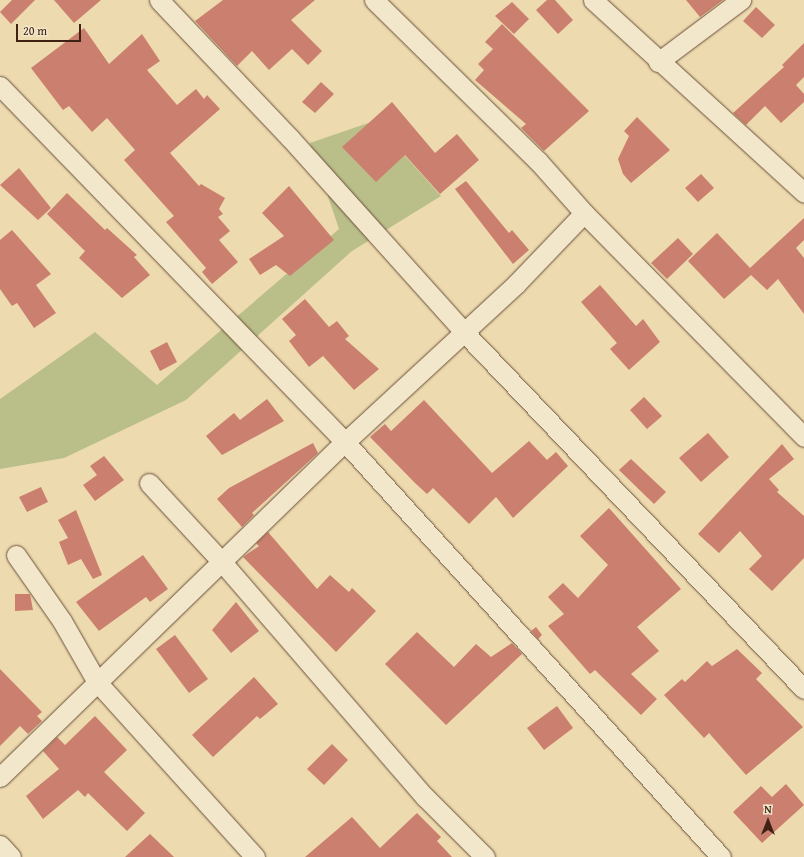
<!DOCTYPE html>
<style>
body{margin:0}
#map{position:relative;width:804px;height:857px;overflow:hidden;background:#eddaaf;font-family:"Gentium Book Plus",serif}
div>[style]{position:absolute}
.green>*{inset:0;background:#babf8a}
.building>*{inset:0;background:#cb7f6e}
.roads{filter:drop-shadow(0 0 1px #6a503a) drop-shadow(0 0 1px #6a503a)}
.street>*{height:19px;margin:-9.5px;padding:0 9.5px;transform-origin:9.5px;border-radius:9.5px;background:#f3e7cb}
span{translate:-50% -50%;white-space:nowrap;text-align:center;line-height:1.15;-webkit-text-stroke:3px #f3e7cb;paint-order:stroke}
.north{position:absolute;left:748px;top:801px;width:40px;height:40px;-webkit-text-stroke:3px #f3e7cb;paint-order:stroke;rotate:0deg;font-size:11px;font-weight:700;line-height:16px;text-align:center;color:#3f2213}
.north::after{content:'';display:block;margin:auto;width:14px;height:18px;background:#3f2213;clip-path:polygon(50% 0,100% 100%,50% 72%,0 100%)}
.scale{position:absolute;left:16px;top:24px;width:65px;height:18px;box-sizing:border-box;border:2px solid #3f2213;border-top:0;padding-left:5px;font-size:12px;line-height:14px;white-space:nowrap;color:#3f2213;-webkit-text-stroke:3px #f3e7cb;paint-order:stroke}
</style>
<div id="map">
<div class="green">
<i style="clip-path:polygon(374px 121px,441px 196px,352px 251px,186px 400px,64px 458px,0 469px,0 399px,95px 332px,157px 385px,339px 229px,310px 143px)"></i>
</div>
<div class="building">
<i style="clip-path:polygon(12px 0,35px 0,11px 24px,0 12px)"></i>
<i style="clip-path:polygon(54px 0,101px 0,74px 23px)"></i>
<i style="clip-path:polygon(223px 0,315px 0,291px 20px,322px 51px,308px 65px,292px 49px,269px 70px,252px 51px,237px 66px,195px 21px)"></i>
<i style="clip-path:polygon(547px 0,555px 0,573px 20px,558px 34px,536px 10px)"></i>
<i style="clip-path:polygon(686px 0,723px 0,700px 17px)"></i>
<i style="clip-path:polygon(512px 2px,529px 19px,514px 34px,495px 16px)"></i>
<i style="clip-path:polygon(756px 7px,775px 25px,762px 38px,743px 21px)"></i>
<i style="clip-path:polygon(502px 24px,589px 111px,544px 151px,521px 128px,526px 124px,475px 80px,484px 70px,478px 64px,493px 49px,485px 42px)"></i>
<i style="clip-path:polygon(84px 28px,109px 64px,142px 34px,160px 61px,147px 70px,177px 105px,196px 89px,204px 99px,207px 95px,220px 109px,170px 153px,199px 186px,201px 184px,225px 198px,219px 209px,223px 214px,218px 217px,230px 231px,219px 240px,238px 262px,212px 284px,202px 272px,206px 268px,166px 222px,174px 216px,124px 160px,135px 150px,107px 118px,92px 132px,69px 106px,63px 110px,31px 68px)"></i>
<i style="clip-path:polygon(804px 43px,804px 77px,796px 85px,804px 94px,804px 102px,781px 123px,765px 106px,746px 125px,733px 113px,784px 67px,782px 65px)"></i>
<i style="clip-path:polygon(321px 82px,334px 94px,315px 113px,302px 102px)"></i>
<i style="clip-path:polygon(392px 102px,435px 153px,457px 134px,479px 160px,440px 194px,405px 155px,376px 182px,342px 147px)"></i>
<i style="clip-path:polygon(637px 117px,670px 150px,631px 183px,623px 174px,618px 159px,629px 136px,624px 131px)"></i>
<i style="clip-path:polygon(19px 168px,51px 208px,38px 220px,0 185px)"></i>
<i style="clip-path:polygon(701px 174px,714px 188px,698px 202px,685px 188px)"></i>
<i style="clip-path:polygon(466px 181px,509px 233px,512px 230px,529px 250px,513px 264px,455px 189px)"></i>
<i style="clip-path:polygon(289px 186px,334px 240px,290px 276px,276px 265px,260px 275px,249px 259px,284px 236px,262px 213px)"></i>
<i style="clip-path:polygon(67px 193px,105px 230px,107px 228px,137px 255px,134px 257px,150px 275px,122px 298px,79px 258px,85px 251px,47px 214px)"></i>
<i style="clip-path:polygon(804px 218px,804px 240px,796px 248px,804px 258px,804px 314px,778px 279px,767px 290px,751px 275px,724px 299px,688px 261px,717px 233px,750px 268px)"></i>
<i style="clip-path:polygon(12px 230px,51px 274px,36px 285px,56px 313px,34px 328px,17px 303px,12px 306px,0 289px,0 240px)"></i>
<i style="clip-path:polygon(678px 238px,693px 254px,667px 279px,651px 263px)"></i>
<i style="clip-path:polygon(600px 285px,636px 326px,643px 319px,660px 342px,629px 370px,610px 349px,617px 343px,581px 302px)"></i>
<i style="clip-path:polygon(305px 299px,329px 327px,337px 321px,349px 336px,345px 339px,379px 369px,354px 390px,323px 356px,309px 367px,289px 341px,296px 335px,282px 319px)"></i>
<i style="clip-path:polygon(167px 342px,177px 362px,160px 371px,150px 351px)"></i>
<i style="clip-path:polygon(644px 397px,662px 416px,647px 429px,630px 410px)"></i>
<i style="clip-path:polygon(267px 399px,284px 421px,222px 455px,206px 436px,234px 413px,240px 420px)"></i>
<i style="clip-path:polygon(424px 400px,492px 473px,529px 441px,547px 460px,556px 452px,568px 466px,513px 518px,496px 497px,469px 524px,433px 488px,427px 494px,415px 483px,370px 437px,385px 424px,391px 431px)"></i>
<i style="clip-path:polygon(708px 433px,729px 457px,701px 482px,679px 458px)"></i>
<i style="clip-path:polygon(313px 443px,318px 453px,252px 513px,254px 515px,242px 527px,217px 499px,229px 488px)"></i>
<i style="clip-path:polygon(782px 444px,794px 459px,769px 479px,779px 490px,777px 492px,804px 516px,804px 558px,772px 591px,749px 569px,762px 556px,740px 531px,719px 553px,698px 534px)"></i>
<i style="clip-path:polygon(104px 456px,124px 480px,95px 501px,83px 485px,97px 475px,90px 466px)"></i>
<i style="clip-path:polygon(631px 459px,666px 492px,654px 504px,619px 470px)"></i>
<i style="clip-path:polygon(41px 487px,48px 502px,27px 512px,19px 497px)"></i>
<i style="clip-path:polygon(609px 508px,681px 589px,637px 627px,659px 651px,631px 674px,657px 699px,641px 715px,595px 670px,590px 674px,548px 626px,564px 614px,548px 597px,563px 583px,578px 598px,608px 565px,580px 536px)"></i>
<i style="clip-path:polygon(76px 510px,102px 575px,93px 579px,81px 559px,68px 565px,59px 542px,68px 538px,58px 520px)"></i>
<i style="clip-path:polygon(268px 532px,317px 589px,330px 575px,349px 592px,352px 588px,376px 611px,336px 652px,243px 557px,259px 546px,256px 543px)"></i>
<i style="clip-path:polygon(143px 555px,168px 589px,150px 602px,146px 597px,99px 631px,76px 602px)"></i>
<i style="clip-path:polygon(15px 594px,30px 594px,33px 610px,15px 611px)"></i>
<i style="clip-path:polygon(236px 602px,259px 631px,231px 653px,212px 630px)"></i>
<i style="clip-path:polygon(536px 627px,542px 635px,538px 639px,531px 631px)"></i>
<i style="clip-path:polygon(417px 632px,454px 667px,476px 644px,491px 657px,512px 643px,522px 654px,446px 725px,385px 664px)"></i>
<i style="clip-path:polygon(175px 635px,208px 679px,189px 693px,156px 649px)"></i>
<i style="clip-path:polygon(737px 649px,762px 673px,756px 679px,803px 727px,746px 775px,709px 733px,704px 738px,664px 695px,682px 679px,685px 682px,707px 661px,712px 666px)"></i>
<i style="clip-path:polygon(0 669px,42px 712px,37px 716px,42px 721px,28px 734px,20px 726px,0 746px)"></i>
<i style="clip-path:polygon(254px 677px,278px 704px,260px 719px,257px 716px,213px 757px,192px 735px)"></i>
<i style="clip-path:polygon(557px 706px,573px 728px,544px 750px,527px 728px)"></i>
<i style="clip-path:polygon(95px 716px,127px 750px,104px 772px,145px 813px,127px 831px,88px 793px,85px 797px,78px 790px,43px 819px,26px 796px,59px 769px,43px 751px,57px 737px,65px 745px)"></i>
<i style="clip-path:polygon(332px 744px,348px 760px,324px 785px,307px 769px)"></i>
<i style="clip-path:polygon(786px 784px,804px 805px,762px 843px,733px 812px,761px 786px,772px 797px)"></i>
<i style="clip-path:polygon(417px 813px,441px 837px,437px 841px,452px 857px,305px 857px,352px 817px,380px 848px)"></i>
<i style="clip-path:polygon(150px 834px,174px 857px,125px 857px)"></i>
</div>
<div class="roads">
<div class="street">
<i style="left:159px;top:0;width:190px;rotate:46.5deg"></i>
<i style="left:290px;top:138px;width:259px;rotate:48.1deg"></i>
<i style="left:463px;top:331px;width:494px;rotate:46.4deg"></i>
<i style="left:374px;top:0;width:230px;rotate:44.5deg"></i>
<i style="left:538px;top:161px;width:69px;rotate:48.5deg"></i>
<i style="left:584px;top:213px;width:314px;rotate:45.5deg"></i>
<i style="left:593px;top:0;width:286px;rotate:42.4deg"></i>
<i style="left:658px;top:62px;width:104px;rotate:-36.8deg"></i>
<i style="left:0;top:86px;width:496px;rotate:45.9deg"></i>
<i style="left:345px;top:442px;width:560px;rotate:47.82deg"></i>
<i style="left:149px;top:483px;width:106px;rotate:47.3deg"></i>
<i style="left:221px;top:561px;width:312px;rotate:49.2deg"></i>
<i style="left:425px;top:797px;width:85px;rotate:45deg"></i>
<i style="left:16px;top:555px;width:80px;rotate:55.1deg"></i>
<i style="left:62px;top:621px;width:70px;rotate:60.2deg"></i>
<i style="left:97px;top:682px;width:236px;rotate:47.9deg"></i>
<i style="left:0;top:777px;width:481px;rotate:-44.2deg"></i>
<i style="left:345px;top:442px;width:233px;rotate:-42.7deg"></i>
<i style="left:516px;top:284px;width:98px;rotate:-46.2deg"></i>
<i style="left:0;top:845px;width:16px;rotate:47deg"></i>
</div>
</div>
<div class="north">N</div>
<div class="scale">20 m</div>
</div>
